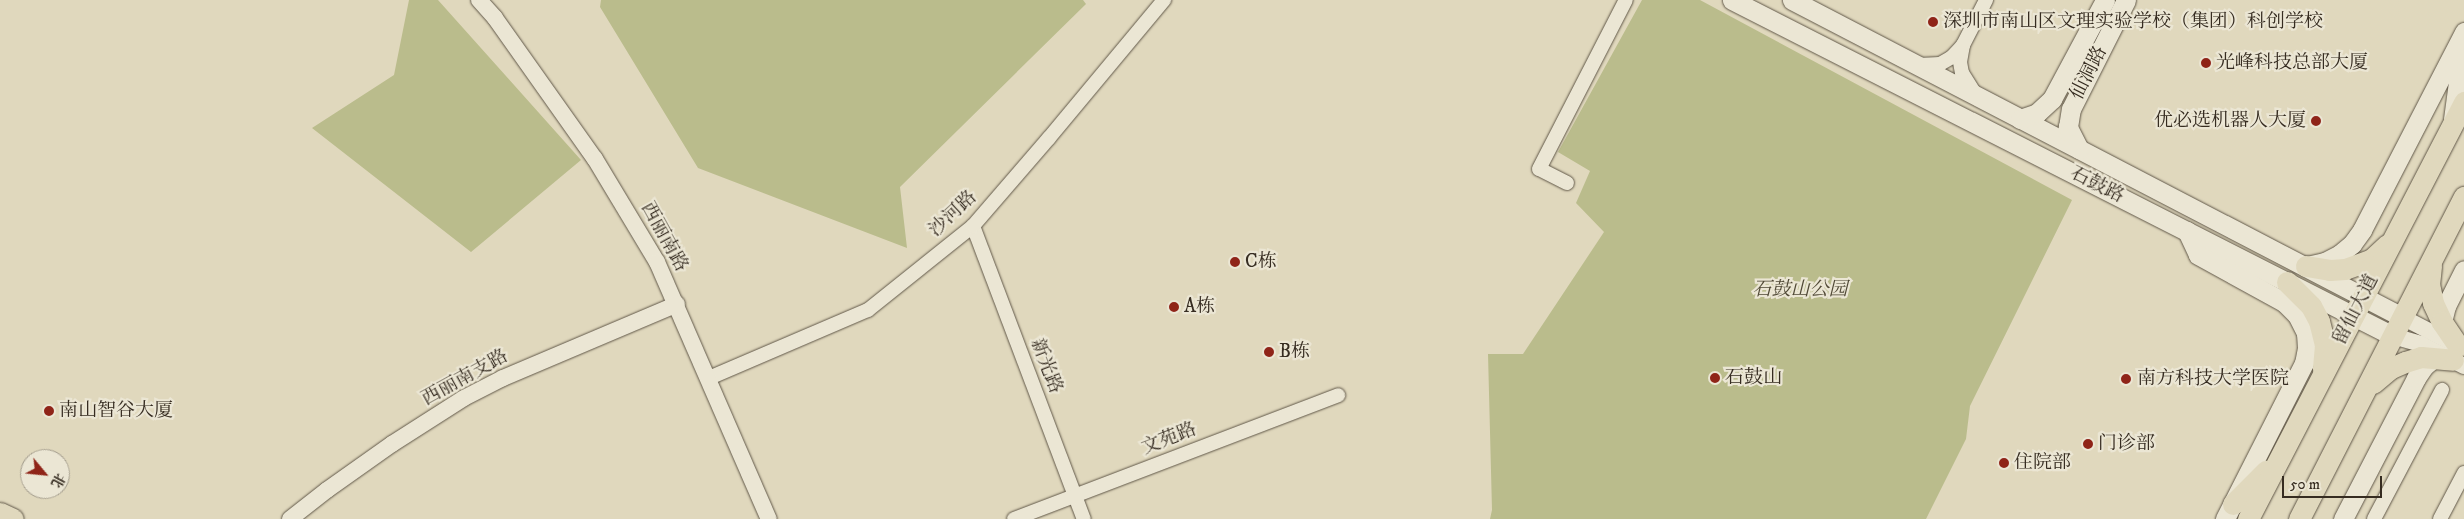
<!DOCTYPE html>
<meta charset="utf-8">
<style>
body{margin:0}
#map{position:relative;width:2464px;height:519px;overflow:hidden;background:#e0d8bd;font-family:"IM FELL DW Pica","Noto Serif SC",serif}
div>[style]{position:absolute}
.green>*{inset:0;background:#babc8c}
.roads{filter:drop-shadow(0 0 1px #605748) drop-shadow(0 0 1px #605748)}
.minor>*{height:14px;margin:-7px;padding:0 7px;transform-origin:7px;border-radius:7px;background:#ebe6d4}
.tertiary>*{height:16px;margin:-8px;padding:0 8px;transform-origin:8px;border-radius:8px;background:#ebe6d4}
.secondary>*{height:19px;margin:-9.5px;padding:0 9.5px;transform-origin:9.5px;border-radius:9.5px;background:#ebe6d4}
.primary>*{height:21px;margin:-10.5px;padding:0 10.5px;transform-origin:10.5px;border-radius:10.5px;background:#e0d8bd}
.dots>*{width:14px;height:14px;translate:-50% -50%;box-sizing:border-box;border:2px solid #ebe6d4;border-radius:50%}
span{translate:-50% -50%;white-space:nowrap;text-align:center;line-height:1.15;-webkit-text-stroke:4.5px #ebe6d4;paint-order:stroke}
.poi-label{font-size:19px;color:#362c21}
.left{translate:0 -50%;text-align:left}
.right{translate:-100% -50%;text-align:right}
.street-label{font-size:19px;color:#362c21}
.park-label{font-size:19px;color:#504936;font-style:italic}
.north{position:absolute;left:20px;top:449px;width:50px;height:50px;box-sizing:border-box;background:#ebe6d4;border:1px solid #a39c8c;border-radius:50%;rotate:118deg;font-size:14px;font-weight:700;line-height:20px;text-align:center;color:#362c21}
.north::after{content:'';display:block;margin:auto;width:18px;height:22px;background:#8f2418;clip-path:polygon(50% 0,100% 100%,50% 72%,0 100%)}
.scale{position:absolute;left:2282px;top:476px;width:100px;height:22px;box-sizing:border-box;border:2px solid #362c21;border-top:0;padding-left:6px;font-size:15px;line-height:18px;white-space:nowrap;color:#362c21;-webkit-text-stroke:4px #ebe6d4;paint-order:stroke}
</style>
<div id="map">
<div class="green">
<i style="clip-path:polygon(409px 0,438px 0,581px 160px,471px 252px,312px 128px,394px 75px)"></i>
<i style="clip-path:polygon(601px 0,1083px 0,1086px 4px,900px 187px,907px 248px,698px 168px,600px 7px)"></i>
<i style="clip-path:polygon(1642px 0,1700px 0,2072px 200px,1970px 406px,1966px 439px,1926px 519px,1490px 519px,1492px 510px,1488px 354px,1523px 354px,1604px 232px,1576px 203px,1590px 171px,1558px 152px)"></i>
</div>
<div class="roads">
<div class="minor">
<i style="left:1963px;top:45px;width:17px;rotate:100deg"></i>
<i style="left:1960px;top:62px;width:11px;rotate:80deg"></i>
<i style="left:1962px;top:73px;width:26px;rotate:58deg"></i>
<i style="left:1919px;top:65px;width:21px;rotate:-3deg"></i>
<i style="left:1940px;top:64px;width:14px;rotate:-30deg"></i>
<i style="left:1952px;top:57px;width:16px;rotate:-47deg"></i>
<i style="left:1963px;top:45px;width:51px;rotate:-62.9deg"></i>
<i style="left:1567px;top:183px;width:31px;rotate:-153deg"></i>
<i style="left:1539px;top:169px;width:190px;rotate:-62.8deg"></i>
<i style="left:973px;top:226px;width:313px;rotate:69.3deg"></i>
<i style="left:709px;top:378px;width:173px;rotate:-23.2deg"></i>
<i style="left:868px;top:310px;width:134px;rotate:-38.7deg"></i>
<i style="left:973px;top:226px;width:116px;rotate:-49.2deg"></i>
<i style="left:1049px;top:138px;width:180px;rotate:-50.2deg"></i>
<i style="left:1014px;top:519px;width:347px;rotate:-20.9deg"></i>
<i style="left:2374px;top:519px;width:146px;rotate:-62.2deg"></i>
<i style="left:2440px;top:519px;width:52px;rotate:-62.4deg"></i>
</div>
<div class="tertiary">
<i style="left:479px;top:0;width:24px;rotate:48deg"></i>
<i style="left:495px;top:18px;width:173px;rotate:54.7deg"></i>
<i style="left:595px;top:159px;width:120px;rotate:59deg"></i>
<i style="left:657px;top:262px;width:280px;rotate:66.5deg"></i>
<i style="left:2402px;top:317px;width:63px;rotate:27.4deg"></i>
<i style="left:2393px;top:336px;width:29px;rotate:16deg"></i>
<i style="left:2421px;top:344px;width:48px;rotate:27.1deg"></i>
<i style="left:290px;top:519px;width:47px;rotate:-38.1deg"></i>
<i style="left:327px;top:490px;width:80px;rotate:-35.3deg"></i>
<i style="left:392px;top:444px;width:85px;rotate:-32.6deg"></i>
<i style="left:464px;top:398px;width:44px;rotate:-27.1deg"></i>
<i style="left:503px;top:378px;width:189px;rotate:-23deg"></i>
</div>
<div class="secondary">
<i style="left:1732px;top:0;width:741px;rotate:26.95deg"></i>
<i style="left:1792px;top:0;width:687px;rotate:27.46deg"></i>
<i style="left:2020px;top:119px;width:18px;rotate:-19deg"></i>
<i style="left:2037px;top:113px;width:21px;rotate:-43deg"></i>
<i style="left:2052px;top:99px;width:112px;rotate:-61.8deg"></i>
<i style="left:2453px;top:119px;width:75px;rotate:-82.3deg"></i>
<i style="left:2079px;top:149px;width:25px;rotate:-117deg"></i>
<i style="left:2068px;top:127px;width:18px;rotate:-81deg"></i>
<i style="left:2071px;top:109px;width:122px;rotate:-63.2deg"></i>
<i style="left:2187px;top:231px;width:26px;rotate:65deg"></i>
<i style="left:2198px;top:255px;width:98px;rotate:28.7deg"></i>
<i style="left:2284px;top:302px;width:18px;rotate:45deg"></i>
<i style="left:2297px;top:315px;width:20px;rotate:63deg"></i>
<i style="left:2306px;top:333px;width:15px;rotate:86deg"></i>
<i style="left:2307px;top:348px;width:15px;rotate:101deg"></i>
<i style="left:2304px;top:363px;width:175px;rotate:116.9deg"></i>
<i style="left:2307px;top:266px;width:18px;rotate:-13deg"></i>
<i style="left:2325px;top:262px;width:17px;rotate:-28deg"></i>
<i style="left:2340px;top:254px;width:16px;rotate:-40deg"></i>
<i style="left:2352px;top:244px;width:17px;rotate:-54deg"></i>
<i style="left:2362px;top:230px;width:223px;rotate:-62.7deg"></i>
<i style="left:2442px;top:322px;width:16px;rotate:-76deg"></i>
<i style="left:2446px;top:306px;width:40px;rotate:-63.4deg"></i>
<i style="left:2343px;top:519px;width:159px;rotate:-62.6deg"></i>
<i style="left:2416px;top:378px;width:14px;rotate:-56deg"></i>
<i style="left:2424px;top:366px;width:14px;rotate:-39deg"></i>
</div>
<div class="primary">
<i style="left:2306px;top:266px;width:24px;rotate:9deg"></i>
<i style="left:2330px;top:270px;width:15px;rotate:-4deg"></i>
<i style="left:2345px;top:269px;width:29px;rotate:-20deg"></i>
<i style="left:2372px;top:259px;width:21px;rotate:-43deg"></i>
<i style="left:2431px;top:266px;width:18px;rotate:96deg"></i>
<i style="left:2429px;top:284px;width:19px;rotate:78deg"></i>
<i style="left:2433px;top:303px;width:21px;rotate:65deg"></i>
<i style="left:2442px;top:322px;width:29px;rotate:56deg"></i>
<i style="left:2287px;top:282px;width:34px;rotate:45deg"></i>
<i style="left:2311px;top:306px;width:17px;rotate:62deg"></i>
<i style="left:2319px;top:321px;width:25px;rotate:76deg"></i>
<i style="left:2325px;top:345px;width:24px;rotate:95deg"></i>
<i style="left:2373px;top:383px;width:23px;rotate:-40deg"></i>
<i style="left:2391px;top:368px;width:15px;rotate:-23deg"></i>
<i style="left:2405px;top:362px;width:17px;rotate:-17deg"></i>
<i style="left:2421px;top:357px;width:32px;rotate:5deg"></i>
<i style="left:2233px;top:504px;width:47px;rotate:-45deg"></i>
<i style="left:0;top:513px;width:14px;rotate:25deg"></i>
<i style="left:2248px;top:519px;width:470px;rotate:-62.6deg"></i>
<i style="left:2299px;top:519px;width:362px;rotate:-62.9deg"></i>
</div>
</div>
<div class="dots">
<i style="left:1933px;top:22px;background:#8f2418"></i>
<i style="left:2206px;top:63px;background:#8f2418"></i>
<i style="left:2316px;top:121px;background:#8f2418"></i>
<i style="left:1235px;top:262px;background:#8f2418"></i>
<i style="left:1174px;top:307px;background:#8f2418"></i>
<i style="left:1269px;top:352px;background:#8f2418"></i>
<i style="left:1715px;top:378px;background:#8f2418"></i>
<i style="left:2126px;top:379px;background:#8f2418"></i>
<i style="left:49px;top:411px;background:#8f2418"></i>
<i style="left:2088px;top:444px;background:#8f2418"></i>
<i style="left:2004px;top:463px;background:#8f2418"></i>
</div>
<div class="poi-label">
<span class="left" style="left:1943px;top:22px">深圳市南山区文理实验学校（集团）科创学校</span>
<span class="left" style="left:2216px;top:63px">光峰科技总部大厦</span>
<span class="right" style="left:2306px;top:121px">优必选机器人大厦</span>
<span class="left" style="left:1245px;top:262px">C栋</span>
<span class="left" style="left:1184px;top:307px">A栋</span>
<span class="left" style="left:1279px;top:352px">B栋</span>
<span class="left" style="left:1725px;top:378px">石鼓山</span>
<span class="left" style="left:2137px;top:379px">南方科技大学医院</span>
<span class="left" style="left:59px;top:411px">南山智谷大厦</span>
<span class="left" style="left:2098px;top:444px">门诊部</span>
<span class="left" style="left:2014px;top:463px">住院部</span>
</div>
<div class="street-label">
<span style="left:2089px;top:73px;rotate:-63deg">仙洞路</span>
<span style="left:2097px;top:185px;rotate:27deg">石鼓路</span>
<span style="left:953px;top:214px;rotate:-43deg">沙河路</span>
<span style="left:664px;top:237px;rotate:61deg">西丽南路</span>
<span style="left:2356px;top:310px;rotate:-63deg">留仙大道</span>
<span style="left:1046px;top:366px;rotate:69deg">新光路</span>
<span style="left:465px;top:378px;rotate:-29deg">西丽南支路</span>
<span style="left:1169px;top:439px;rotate:-21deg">文苑路</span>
</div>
<div class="park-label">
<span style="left:1800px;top:290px">石鼓山公园</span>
</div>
<div class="north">北</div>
<div class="scale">50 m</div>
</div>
